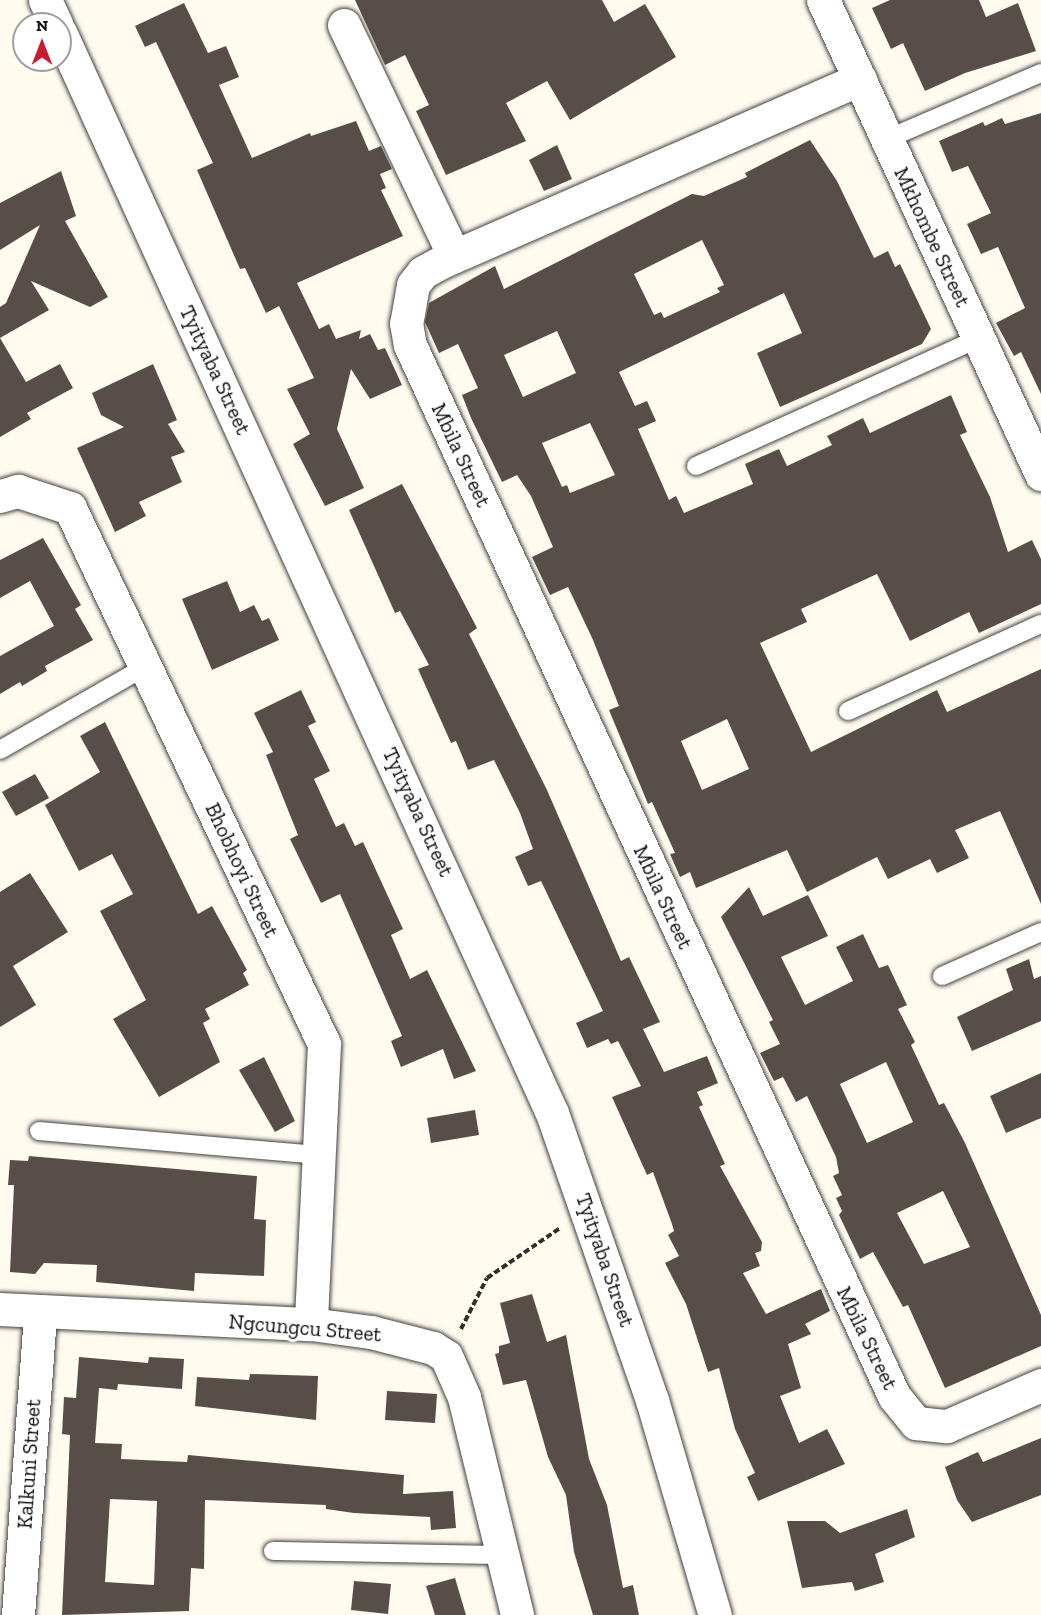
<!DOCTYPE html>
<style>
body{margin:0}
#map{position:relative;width:1041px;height:1615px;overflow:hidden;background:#fffbef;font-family:"Zilla Slab",serif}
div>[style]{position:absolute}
.building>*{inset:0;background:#584e49}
.path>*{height:4px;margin-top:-2px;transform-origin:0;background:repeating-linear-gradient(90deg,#303030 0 6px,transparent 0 9px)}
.roads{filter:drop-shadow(0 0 2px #414141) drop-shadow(0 0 2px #414141)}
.lane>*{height:18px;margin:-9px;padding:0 9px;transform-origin:9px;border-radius:9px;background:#fff}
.street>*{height:33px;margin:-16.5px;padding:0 16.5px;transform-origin:16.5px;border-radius:16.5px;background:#fff}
span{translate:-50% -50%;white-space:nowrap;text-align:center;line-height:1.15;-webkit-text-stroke:6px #fff;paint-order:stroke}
.street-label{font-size:21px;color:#0e0e0e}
.north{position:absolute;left:12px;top:12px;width:60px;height:60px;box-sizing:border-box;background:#fff;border:2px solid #9f9f9f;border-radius:50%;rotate:0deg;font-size:16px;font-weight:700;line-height:24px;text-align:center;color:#0e0e0e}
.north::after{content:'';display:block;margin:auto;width:21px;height:27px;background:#c91b31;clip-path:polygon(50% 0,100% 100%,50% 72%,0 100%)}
</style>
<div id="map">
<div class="building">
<i style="clip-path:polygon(355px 0,602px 0,614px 22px,645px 4px,676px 57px,570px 120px,547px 81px,506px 103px,526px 141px,446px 175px,416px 111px,429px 105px,405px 55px,385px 65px)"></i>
<i style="clip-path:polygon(890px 0,979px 0,986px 17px,1018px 3px,1036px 51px,965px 73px,925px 91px,903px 43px,891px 49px,872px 8px)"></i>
<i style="clip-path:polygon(184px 3px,208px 53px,226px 46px,239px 77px,219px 85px,252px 158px,310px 133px,311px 136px,356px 121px,369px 151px,381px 146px,392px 169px,380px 174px,386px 188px,381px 190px,403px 236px,297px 283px,319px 329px,329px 324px,336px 339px,361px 330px,359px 339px,370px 334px,378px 350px,385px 348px,402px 385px,370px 399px,351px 369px,337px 429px,364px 488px,325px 506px,293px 444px,310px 434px,287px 389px,314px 378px,279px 306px,266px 313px,245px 268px,240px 269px,197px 170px,213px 163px,156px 42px,145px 47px,135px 26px)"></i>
<i style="clip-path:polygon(1041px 113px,1041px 394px,1021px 352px,1014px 356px,996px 323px,1025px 308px,998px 247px,981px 254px,967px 224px,991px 213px,968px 166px,952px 172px,939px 141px,983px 122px,985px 126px,1002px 118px,1005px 124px)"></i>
<i style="clip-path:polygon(evenodd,810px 140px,837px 181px,874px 258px,888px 251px,895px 267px,900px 264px,931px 329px,922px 344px,780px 407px,757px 353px,802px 333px,784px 293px,619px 372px,635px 406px,647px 401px,656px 421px,638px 429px,669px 500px,676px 496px,684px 513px,753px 484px,745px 464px,779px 449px,787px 466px,832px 445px,827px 436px,863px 418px,870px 433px,951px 395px,967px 432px,960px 435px,990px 497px,1008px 552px,1032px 540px,1041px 559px,1041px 604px,979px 633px,969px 612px,910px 641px,877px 574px,801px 609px,807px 622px,760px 643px,811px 752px,937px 690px,947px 712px,1041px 669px,1041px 904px,1000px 811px,955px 830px,969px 858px,937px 873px,930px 859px,888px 879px,877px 857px,807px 892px,787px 850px,696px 888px,690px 872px,680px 877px,670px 854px,675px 853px,652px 802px,648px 804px,609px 710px,619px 706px,593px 640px,568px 587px,550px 595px,532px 557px,553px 547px,531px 496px,517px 475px,502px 482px,471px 418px,462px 395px,478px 388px,458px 344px,439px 353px,425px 322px,429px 303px,495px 266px,504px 289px,692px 194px,704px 196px,747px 177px,745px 173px,810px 140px,702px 240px,724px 285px,717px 288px,720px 292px,664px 318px,661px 312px,654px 315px,634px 274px,702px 240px,810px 140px,557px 331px,576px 373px,523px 397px,504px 355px,557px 331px,810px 140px,590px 423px,615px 475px,570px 493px,567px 485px,562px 487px,542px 443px,590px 423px,810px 140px,727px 719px,749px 769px,702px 790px,681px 741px,727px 719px)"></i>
<i style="clip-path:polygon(557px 145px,572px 179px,544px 191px,529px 160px)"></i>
<i style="clip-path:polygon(61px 171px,76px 216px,65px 221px,108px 297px,90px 307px,31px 281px,49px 310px,0 338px,0 307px,6px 303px,40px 225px,0 250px,0 203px)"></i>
<i style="clip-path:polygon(0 338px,26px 382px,60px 364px,73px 388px,27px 413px,31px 419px,0 437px)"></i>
<i style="clip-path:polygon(153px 364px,177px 420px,168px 424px,185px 452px,171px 457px,182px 482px,139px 502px,146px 516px,115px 532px,77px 448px,124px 427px,101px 415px,92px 393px)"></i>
<i style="clip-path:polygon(402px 484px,477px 628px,469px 634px,547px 790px,621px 961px,629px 957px,660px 1022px,643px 1029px,664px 1072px,707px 1056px,718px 1083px,697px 1092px,703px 1105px,699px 1107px,725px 1164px,720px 1166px,762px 1242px,761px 1251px,755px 1253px,760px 1266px,743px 1273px,766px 1314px,821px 1289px,830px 1311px,805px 1324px,811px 1334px,788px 1344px,801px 1388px,780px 1396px,799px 1443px,827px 1429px,845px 1464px,758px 1501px,747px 1477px,755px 1473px,735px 1429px,719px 1368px,708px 1372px,686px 1304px,665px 1263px,679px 1256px,668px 1235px,674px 1231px,672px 1224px,653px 1172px,647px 1175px,612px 1097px,641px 1086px,618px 1041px,611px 1044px,608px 1039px,587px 1048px,576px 1023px,603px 1011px,541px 881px,528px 886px,515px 857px,533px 849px,520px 813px,494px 760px,468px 770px,456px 741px,451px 743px,418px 669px,429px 665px,400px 611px,395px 613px,349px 510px)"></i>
<i style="clip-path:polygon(43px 538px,81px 605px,75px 609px,93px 640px,45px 666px,47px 671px,22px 686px,20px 682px,0 694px,0 656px,54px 626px,30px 581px,0 598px,0 560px)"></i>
<i style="clip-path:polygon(227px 581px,240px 612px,254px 605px,262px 621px,269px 618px,279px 640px,212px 670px,182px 599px)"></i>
<i style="clip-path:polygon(301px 690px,316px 722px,308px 726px,330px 771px,314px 779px,336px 827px,344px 823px,355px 846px,363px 842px,403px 929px,391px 935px,410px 979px,427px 970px,476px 1071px,454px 1079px,443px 1049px,401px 1067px,391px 1041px,402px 1036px,340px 894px,321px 903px,290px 839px,298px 835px,266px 755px,273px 752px,254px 713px)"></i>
<i style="clip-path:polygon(105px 722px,198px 914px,212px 906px,247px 970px,243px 973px,249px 985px,205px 1009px,210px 1019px,203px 1023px,220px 1062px,159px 1097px,113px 1019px,146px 1000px,100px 911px,133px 894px,112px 854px,79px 871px,45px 805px,100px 772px,80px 736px)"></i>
<i style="clip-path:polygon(35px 774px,49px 798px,16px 816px,2px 792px)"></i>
<i style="clip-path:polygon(30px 873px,68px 932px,13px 966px,36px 1005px,0 1027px,0 892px)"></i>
<i style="clip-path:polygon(evenodd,749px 887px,763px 916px,808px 895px,828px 936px,781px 957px,805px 1005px,853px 981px,836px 947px,863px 934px,879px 968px,888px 965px,907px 1005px,898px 1009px,915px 1042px,911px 1045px,939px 1105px,944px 1103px,965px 1143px,1041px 1315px,1041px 1346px,945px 1388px,908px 1305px,903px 1307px,873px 1252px,860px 1259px,839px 1215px,842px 1211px,836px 1198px,842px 1195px,833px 1176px,839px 1173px,836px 1157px,807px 1096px,796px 1102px,783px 1077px,774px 1081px,760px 1053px,780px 1044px,769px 1022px,773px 1020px,721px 917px,749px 887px,886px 1062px,913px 1122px,867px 1143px,840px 1084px,886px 1062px,749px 887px,943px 1191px,970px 1247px,924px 1264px,897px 1213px,943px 1191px)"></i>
<i style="clip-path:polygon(1029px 959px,1034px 979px,1041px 976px,1041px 1021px,972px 1051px,957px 1017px,1013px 990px,1006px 969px)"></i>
<i style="clip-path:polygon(264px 1057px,295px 1121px,275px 1132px,239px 1070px)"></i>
<i style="clip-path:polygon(1041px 1073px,1041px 1118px,1006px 1133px,990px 1096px)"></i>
<i style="clip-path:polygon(475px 1110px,479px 1135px,431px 1143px,427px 1118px)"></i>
<i style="clip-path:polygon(29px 1156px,257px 1176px,254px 1219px,266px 1220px,264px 1276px,195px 1273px,194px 1291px,96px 1282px,97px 1265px,44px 1263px,35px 1274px,10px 1272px,14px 1185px,8px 1185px,10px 1160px,28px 1161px)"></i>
<i style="clip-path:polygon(532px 1294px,547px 1342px,566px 1335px,589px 1459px,607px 1505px,623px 1588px,633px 1585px,639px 1615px,593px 1615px,574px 1552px,566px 1495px,548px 1457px,526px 1380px,503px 1385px,495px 1354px,499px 1353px,499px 1346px,510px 1343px,500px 1303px)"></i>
<i style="clip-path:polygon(evenodd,79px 1357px,148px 1363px,149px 1357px,184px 1359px,182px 1389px,118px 1384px,117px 1390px,99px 1388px,95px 1443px,122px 1444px,121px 1459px,187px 1462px,188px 1455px,404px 1475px,403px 1494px,453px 1491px,456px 1528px,431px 1530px,430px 1517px,354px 1513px,326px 1509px,326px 1505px,205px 1500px,204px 1569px,191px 1568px,189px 1611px,62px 1615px,70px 1435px,62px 1434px,64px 1397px,76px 1398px,79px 1357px,110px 1499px,157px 1501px,154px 1585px,105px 1582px,110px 1499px)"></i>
<i style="clip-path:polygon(250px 1374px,318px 1376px,316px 1420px,195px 1406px,197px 1377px,249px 1380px)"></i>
<i style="clip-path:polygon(387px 1391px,437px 1394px,435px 1423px,385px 1420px)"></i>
<i style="clip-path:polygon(1041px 1438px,1041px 1495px,972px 1522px,957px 1500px,945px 1467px,978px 1452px,983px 1462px)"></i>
<i style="clip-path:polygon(907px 1509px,915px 1537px,875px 1554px,884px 1582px,855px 1591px,852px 1582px,802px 1588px,787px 1521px,825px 1521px,840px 1533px)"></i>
<i style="clip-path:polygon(455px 1578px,466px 1615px,435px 1615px,426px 1586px)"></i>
<i style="clip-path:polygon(354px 1581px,391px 1584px,388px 1614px,351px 1610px)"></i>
</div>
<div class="path">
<i style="left:461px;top:1329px;width:57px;rotate:-63deg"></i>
<i style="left:487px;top:1278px;width:88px;rotate:-34.4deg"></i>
</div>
<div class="roads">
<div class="lane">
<i style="left:887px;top:139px;width:168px;rotate:-23.2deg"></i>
<i style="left:696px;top:466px;width:311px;rotate:-24.3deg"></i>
<i style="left:848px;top:711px;width:212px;rotate:-24.3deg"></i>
<i style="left:0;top:750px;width:167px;rotate:-29.8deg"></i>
<i style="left:942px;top:976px;width:108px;rotate:-24deg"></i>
<i style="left:39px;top:1131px;width:282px;rotate:4.9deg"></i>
<i style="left:273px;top:1551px;width:229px;rotate:1deg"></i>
</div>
<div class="street">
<i style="left:45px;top:0;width:26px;rotate:65deg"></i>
<i style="left:823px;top:0;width:522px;rotate:65.3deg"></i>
<i style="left:344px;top:25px;width:256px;rotate:64.5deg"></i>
<i style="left:60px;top:32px;width:1188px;rotate:65.53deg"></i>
<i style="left:552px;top:1113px;width:304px;rotate:70.8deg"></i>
<i style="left:652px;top:1400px;width:224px;rotate:73.7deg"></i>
<i style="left:860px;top:79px;width:453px;rotate:156.4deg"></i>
<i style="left:445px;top:260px;width:25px;rotate:151deg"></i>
<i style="left:423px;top:272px;width:16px;rotate:128deg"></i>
<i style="left:413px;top:285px;width:39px;rotate:100deg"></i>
<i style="left:406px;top:323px;width:22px;rotate:80deg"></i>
<i style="left:410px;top:345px;width:1157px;rotate:65.27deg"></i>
<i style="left:894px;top:1396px;width:35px;rotate:51deg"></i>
<i style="left:916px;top:1423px;width:31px;rotate:6deg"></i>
<i style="left:947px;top:1426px;width:103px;rotate:-23.6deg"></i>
<i style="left:0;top:496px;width:19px;rotate:-16deg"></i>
<i style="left:18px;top:491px;width:55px;rotate:18.1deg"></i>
<i style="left:70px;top:508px;width:593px;rotate:64.64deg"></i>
<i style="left:324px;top:1044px;width:280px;rotate:92.7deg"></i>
<i style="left:0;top:1309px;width:311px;rotate:2.8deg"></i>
<i style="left:311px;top:1324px;width:61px;rotate:7.6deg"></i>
<i style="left:371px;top:1332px;width:64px;rotate:14.5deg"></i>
<i style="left:433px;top:1348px;width:15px;rotate:32deg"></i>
<i style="left:446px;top:1356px;width:45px;rotate:66.3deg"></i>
<i style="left:464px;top:1397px;width:224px;rotate:76.3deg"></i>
<i style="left:18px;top:1615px;width:304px;rotate:-85.8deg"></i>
</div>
</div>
<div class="street-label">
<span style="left:932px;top:237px;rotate:65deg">Mkhombe Street</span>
<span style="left:215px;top:370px;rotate:65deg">Tyityaba Street</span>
<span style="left:461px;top:455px;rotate:65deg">Mbila Street</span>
<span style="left:418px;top:812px;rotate:65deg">Tyityaba Street</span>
<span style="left:242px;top:870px;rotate:65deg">Bhobhoyi Street</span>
<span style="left:663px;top:897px;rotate:65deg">Mbila Street</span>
<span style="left:605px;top:1260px;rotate:71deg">Tyityaba Street</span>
<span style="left:305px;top:1328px;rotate:5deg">Ngcungcu Street</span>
<span style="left:867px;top:1338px;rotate:64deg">Mbila Street</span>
<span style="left:29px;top:1464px;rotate:-86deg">Kalkuni Street</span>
</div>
<div class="north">N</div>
</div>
